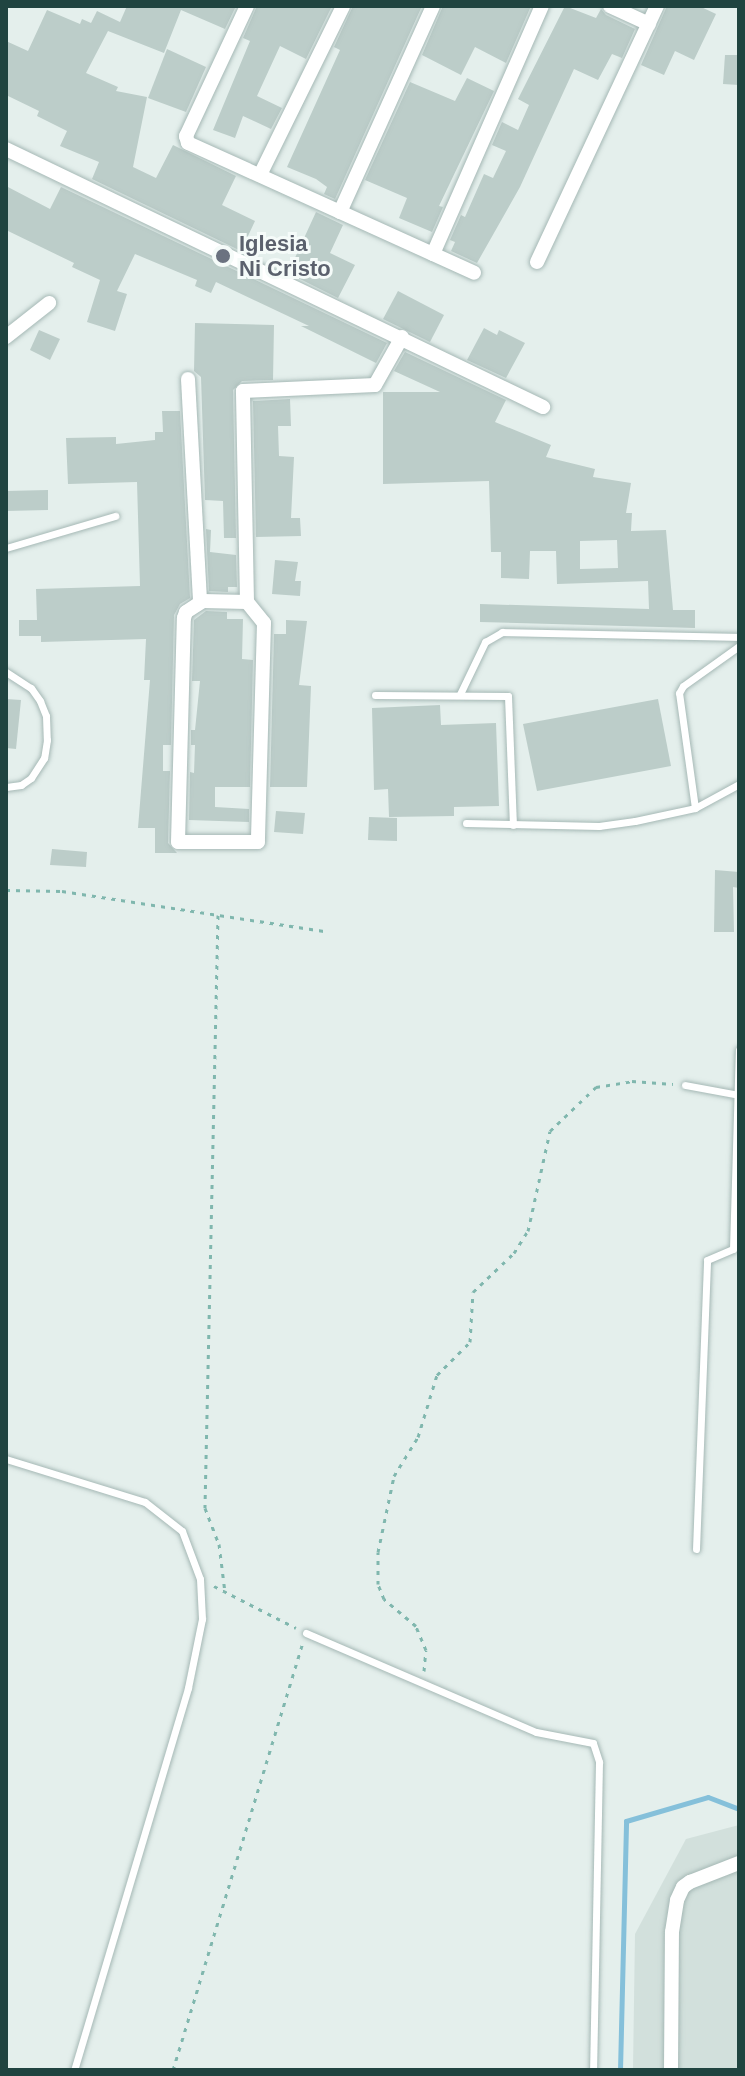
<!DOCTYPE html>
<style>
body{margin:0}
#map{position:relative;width:745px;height:2076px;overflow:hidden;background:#e4efec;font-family:Helvetica,sans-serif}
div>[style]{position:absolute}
.built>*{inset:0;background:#d2e0dc}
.stream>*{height:5px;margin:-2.5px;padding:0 2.5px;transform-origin:2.5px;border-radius:2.5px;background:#85c0da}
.building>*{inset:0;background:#bccdc9}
.path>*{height:3px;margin-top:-1.5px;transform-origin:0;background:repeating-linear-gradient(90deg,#80b7ae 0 4px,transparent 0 10px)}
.roads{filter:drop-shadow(0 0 2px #a5b8b5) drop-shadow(0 0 2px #a5b8b5)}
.service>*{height:7px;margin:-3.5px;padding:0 3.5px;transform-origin:3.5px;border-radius:3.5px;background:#fff}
.minor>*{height:14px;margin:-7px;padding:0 7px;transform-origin:7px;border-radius:7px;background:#fff}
.dots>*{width:22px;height:22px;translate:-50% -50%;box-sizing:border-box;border:4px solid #f5fbf9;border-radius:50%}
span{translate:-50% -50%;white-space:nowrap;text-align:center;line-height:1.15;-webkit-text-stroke:6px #f5fbf9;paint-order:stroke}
.worship-label{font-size:22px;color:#5b616d;font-weight:700}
.left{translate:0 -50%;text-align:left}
.frame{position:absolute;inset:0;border:8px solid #204440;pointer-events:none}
</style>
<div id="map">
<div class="built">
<i style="clip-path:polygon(739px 1825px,739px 2070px,633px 2070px,635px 1934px,686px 1839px)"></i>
</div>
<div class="stream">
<i style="left:620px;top:2070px;width:249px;rotate:-88.6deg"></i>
<i style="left:626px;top:1821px;width:85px;rotate:-16.3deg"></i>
<i style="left:708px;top:1797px;width:33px;rotate:21deg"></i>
</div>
<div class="building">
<i style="clip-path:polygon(127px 6px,236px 6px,225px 29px,181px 10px,164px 53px,108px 31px,86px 73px,118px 87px,116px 91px,147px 97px,133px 167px,156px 178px,173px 145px,236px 176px,222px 205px,255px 221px,241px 251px,92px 179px,99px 162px,60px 146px,67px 131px,37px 116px,39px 111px,6px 95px,6px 41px,28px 51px,47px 10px,80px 24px,82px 19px,91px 23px,97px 11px,120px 22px)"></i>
<i style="clip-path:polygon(257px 6px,332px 6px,306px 59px,280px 46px,257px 96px,282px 108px,271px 129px,243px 116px,235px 138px,213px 130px,250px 41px,243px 38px)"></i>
<i style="clip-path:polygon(353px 6px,422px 6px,335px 199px,324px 194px,327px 187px,316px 179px,287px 167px,340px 50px,334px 47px)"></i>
<i style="clip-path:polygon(443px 6px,531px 6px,506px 63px,475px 47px,461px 75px,422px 55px)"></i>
<i style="clip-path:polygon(565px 6px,596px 18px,601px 9px,606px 15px,635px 29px,622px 58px,612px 54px,598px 80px,574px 69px,520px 187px,477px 263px,451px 251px,455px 242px,450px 240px,461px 215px,465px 217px,484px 174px,493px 178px,506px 151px,492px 145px,502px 122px,518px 130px,529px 105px,518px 99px)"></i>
<i style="clip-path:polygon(667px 6px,699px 6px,716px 14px,694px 60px,675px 51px,664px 75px,641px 65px)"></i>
<i style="clip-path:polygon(167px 49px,206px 67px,186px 112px,148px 98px)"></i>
<i style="clip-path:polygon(725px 55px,739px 55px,739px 85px,723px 84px)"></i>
<i style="clip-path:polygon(467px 78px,494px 91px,439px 206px,443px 207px,432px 232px,399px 218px,407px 198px,365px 180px,410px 82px,455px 101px)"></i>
<i style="clip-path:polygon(6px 186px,50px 209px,61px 187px,387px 343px,376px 363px,301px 326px,309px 326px,216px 282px,211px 293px,195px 286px,197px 280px,135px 254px,117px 291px,127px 294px,115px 331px,87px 322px,100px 280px,72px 267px,74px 263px,6px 230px)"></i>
<i style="clip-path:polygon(316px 212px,343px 225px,330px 253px,355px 265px,338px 298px,288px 273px)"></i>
<i style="clip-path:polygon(398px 291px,444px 315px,430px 342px,383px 319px)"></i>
<i style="clip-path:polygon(195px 323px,274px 325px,273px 380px,242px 381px,233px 390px,236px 538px,224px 538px,223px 501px,205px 500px,201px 377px,194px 371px)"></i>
<i style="clip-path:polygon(484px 328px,497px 335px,499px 330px,525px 343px,506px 378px,467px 360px)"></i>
<i style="clip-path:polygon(39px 330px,60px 339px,50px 360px,30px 350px)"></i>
<i style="clip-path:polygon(evenodd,405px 352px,506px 400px,495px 422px,551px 445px,546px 457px,595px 469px,593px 477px,631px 483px,626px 513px,632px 513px,631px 531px,666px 530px,673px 610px,695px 610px,695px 628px,480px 622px,480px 604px,649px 609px,648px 581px,557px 584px,556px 551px,530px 551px,529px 579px,501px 578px,501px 552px,491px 552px,489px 481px,383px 484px,383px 392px,440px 392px,394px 371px,405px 352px,617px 540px,618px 568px,580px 569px,580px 541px,617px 540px)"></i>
<i style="clip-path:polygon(290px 399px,291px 426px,278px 426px,279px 456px,294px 457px,291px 518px,300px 518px,301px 536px,256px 537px,253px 401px)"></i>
<i style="clip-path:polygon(162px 411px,180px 411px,190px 598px,180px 604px,174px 615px,171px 745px,163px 745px,163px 771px,170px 771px,168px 843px,177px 853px,155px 853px,155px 828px,138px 828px,150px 680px,144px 680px,146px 639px,41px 642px,41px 636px,19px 636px,19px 620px,37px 620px,36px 589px,140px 586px,137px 482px,68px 484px,66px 438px,116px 437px,116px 444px,155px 440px,155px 432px,163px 432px)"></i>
<i style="clip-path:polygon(48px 490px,48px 510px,6px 511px,6px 491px)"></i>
<i style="clip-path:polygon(206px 529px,211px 530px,210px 552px,236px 555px,237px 587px,228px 587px,228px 592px,209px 591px)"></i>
<i style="clip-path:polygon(275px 560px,298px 562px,295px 581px,301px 581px,300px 596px,272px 594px)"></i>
<i style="clip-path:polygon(206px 611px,227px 612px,227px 619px,243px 619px,242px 659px,253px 660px,250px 787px,215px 787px,215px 807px,249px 809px,249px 822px,189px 820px,190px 772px,194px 773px,195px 745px,191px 745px,191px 730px,195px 730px,200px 681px,192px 681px,194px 620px)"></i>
<i style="clip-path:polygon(286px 620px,307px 621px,299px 685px,311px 686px,307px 787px,270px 787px,274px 634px,286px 634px)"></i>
<i style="clip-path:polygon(6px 699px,21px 700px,16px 749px,6px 748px)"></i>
<i style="clip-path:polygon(658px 699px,671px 766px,537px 791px,523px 724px)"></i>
<i style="clip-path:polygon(440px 705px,441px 725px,496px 723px,499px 806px,454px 807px,454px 816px,389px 817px,388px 789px,374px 790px,372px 708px)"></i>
<i style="clip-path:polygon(276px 811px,305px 813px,303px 834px,274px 832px)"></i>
<i style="clip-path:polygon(369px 817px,397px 818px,397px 841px,368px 840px)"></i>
<i style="clip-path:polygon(52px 849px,87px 852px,86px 867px,50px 865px)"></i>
<i style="clip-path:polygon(715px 870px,739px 872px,739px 888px,733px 887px,734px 932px,714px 932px)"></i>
</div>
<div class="path">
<i style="left:6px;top:890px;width:56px;rotate:1deg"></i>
<i style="left:62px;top:891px;width:270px;rotate:8.7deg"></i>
<i style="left:218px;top:915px;width:593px;rotate:91.26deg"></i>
<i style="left:205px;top:1508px;width:39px;rotate:69deg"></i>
<i style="left:219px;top:1544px;width:48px;rotate:82.9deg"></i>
<i style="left:214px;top:1586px;width:92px;rotate:27.1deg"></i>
<i style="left:424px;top:1671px;width:21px;rotate:-85deg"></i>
<i style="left:426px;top:1650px;width:26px;rotate:-113deg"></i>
<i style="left:416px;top:1626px;width:42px;rotate:-139.8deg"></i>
<i style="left:384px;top:1599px;width:16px;rotate:-112deg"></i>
<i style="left:378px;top:1584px;width:32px;rotate:-90deg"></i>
<i style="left:378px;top:1552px;width:78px;rotate:-78.1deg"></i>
<i style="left:394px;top:1476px;width:46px;rotate:-58.4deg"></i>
<i style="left:418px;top:1437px;width:65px;rotate:-73deg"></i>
<i style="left:437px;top:1375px;width:47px;rotate:-45deg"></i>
<i style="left:470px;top:1342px;width:50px;rotate:-86.6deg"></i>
<i style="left:473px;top:1292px;width:57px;rotate:-43.6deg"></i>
<i style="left:514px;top:1253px;width:26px;rotate:-58deg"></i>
<i style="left:528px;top:1231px;width:102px;rotate:-77.6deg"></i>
<i style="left:550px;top:1131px;width:64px;rotate:-43.7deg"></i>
<i style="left:596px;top:1087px;width:36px;rotate:-9deg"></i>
<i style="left:632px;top:1081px;width:41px;rotate:4.2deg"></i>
<i style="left:173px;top:2070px;width:444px;rotate:-73.1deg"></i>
</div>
<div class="roads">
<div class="service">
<i style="left:6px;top:548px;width:114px;rotate:-16.4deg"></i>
<i style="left:6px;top:672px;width:30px;rotate:33deg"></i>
<i style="left:31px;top:688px;width:16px;rotate:55deg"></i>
<i style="left:40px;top:701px;width:16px;rotate:68deg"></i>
<i style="left:46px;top:716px;width:24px;rotate:88deg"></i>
<i style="left:47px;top:740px;width:18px;rotate:99deg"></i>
<i style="left:44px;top:758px;width:24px;rotate:123deg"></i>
<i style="left:31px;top:778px;width:12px;rotate:145deg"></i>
<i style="left:21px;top:785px;width:15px;rotate:172deg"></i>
<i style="left:460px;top:694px;width:58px;rotate:-64.3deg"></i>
<i style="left:485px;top:642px;width:20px;rotate:-30deg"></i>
<i style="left:502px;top:632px;width:237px;rotate:1.2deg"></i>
<i style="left:375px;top:695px;width:133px;rotate:0.4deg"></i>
<i style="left:508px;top:696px;width:129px;rotate:87.8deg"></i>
<i style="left:695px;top:808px;width:116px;rotate:-97.9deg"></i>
<i style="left:679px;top:693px;width:8px;rotate:-60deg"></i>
<i style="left:683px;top:686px;width:69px;rotate:-35.5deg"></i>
<i style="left:466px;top:823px;width:133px;rotate:1.3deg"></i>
<i style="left:599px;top:826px;width:36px;rotate:-8deg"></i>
<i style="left:635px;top:821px;width:61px;rotate:-12.2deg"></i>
<i style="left:695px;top:808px;width:50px;rotate:-28.6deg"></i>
<i style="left:685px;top:1085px;width:55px;rotate:10.5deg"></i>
<i style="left:6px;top:1459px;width:145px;rotate:17.2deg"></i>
<i style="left:145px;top:1502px;width:47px;rotate:38.1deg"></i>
<i style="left:182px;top:1531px;width:51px;rotate:69.4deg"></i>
<i style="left:200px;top:1579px;width:40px;rotate:87.1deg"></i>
<i style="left:202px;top:1619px;width:70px;rotate:101.5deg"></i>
<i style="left:188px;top:1688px;width:399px;rotate:106.6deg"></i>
<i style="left:696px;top:1549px;width:289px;rotate:-87.8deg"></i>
<i style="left:707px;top:1260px;width:28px;rotate:-23deg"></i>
<i style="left:733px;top:1249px;width:199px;rotate:-88.3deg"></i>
<i style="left:306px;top:1633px;width:250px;rotate:23.3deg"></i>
<i style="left:536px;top:1732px;width:58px;rotate:10.9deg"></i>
<i style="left:593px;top:1743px;width:20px;rotate:72deg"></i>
<i style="left:599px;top:1762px;width:308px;rotate:91.1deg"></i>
</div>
<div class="minor">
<i style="left:247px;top:6px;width:144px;rotate:115.1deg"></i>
<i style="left:186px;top:136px;width:7px;rotate:74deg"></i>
<i style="left:188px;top:143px;width:314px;rotate:24.4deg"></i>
<i style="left:610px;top:6px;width:43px;rotate:24.8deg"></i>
<i style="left:6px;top:149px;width:596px;rotate:25.66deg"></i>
<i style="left:260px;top:175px;width:188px;rotate:-63.8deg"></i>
<i style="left:340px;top:212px;width:226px;rotate:-65.7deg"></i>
<i style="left:433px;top:254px;width:271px;rotate:-66.3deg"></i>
<i style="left:537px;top:262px;width:283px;rotate:-64.9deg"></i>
<i style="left:6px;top:337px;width:55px;rotate:-38.3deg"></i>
<i style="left:188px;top:379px;width:223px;rotate:86.9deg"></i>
<i style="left:203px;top:601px;width:44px;rotate:1.3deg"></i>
<i style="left:247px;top:602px;width:27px;rotate:51deg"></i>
<i style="left:264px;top:623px;width:219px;rotate:91.6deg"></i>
<i style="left:258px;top:842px;width:80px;rotate:180deg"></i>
<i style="left:178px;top:842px;width:224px;rotate:-88.5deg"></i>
<i style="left:184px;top:618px;width:6px;rotate:-72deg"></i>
<i style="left:186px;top:612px;width:20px;rotate:-33deg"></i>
<i style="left:247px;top:602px;width:211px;rotate:-91.1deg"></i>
<i style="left:243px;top:391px;width:132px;rotate:-2.6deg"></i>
<i style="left:375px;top:385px;width:55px;rotate:-60.6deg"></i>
<i style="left:671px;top:2070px;width:138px;rotate:-89.6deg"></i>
<i style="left:672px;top:1932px;width:32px;rotate:-81deg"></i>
<i style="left:677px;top:1900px;width:14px;rotate:-65deg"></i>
<i style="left:683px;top:1887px;width:9px;rotate:-36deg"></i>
<i style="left:690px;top:1882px;width:53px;rotate:-21.2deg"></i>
</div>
</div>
<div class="dots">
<i style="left:223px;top:256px;background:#6b7280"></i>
</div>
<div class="worship-label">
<span class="left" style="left:239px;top:256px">Iglesia<br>Ni Cristo</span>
</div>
<div class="frame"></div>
</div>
